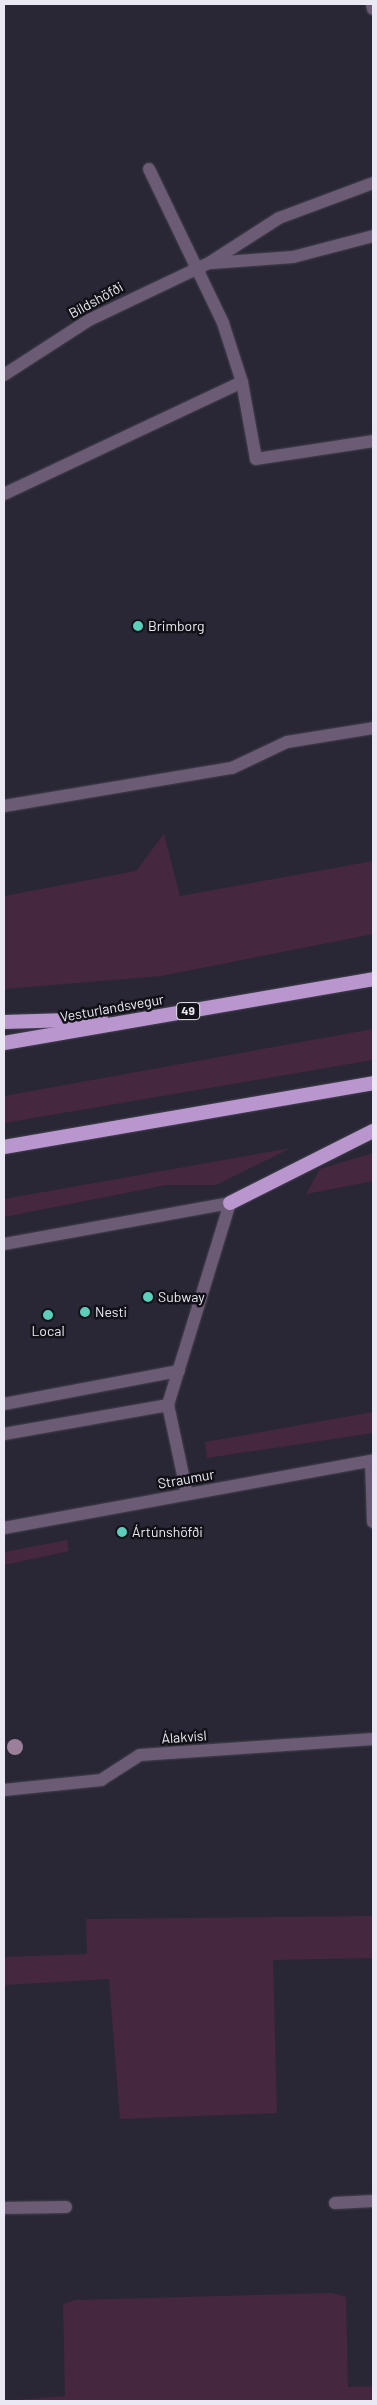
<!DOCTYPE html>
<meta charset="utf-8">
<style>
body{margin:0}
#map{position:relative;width:377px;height:2405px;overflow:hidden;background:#292735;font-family:Barlow,sans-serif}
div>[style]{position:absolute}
.green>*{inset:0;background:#462740}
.roads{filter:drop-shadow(0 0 1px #444250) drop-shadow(0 0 1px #444250)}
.service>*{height:12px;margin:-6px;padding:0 6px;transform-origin:6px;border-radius:6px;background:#6b5b74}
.minor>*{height:12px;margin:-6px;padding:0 6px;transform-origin:6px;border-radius:6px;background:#6b5b74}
.tertiary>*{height:12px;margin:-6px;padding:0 6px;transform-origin:6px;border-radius:6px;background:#6b5b74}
.trunk>*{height:14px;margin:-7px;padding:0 7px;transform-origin:7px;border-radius:7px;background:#b996ce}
.trees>*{width:16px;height:16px;margin:-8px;border-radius:50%;background:#9c809b}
.dots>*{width:14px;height:14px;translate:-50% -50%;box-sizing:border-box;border:2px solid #121117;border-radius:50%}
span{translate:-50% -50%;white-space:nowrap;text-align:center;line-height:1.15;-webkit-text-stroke:5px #121117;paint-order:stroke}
.shield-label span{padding:1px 4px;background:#121117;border:1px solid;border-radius:4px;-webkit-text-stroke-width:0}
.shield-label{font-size:12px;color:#eae9f3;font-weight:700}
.street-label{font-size:14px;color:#eae9f3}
.poi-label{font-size:14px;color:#eae9f3}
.left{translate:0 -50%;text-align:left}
.frame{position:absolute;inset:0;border:5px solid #eae9f3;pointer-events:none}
</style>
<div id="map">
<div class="green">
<i style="clip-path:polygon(164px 834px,180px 896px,373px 861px,373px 934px,161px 976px,4px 989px,4px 896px,136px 871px)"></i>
<i style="clip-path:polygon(373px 1029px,373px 1060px,4px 1123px,4px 1096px)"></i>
<i style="clip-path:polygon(291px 1148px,216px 1185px,166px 1185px,4px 1217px,4px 1199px)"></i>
<i style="clip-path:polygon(373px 1153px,373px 1181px,306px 1194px,320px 1169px)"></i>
<i style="clip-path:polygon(373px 1412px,373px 1433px,207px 1458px,205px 1442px)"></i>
<i style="clip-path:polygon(67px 1540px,69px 1551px,4px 1565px,4px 1552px)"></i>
<i style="clip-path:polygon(373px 1916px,373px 1958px,273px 1960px,277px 2113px,120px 2119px,109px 1979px,4px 1985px,4px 1957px,87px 1954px,86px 1919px)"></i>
<i style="clip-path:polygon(332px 2293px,346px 2297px,348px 2387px,373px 2386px,373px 2401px,4px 2401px,65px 2396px,63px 2304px,75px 2300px)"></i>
</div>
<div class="roads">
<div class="service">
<i style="left:149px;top:169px;width:171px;rotate:64.3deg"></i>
<i style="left:223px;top:323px;width:62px;rotate:72.1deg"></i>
<i style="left:242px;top:382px;width:78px;rotate:79.7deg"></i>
<i style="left:256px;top:459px;width:118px;rotate:-8.7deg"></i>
<i style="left:4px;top:494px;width:263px;rotate:-25.2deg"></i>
<i style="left:4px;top:806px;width:231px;rotate:-9.5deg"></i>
<i style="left:232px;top:768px;width:61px;rotate:-25.3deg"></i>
<i style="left:287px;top:742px;width:87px;rotate:-9.2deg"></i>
<i style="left:4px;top:1244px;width:230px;rotate:-10.3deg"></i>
<i style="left:230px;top:1203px;width:211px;rotate:107.1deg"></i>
<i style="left:168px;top:1405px;width:91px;rotate:77.9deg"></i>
<i style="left:4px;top:1404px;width:178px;rotate:-10.7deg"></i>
<i style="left:4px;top:1434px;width:167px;rotate:-10deg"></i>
</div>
<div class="minor">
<i style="left:371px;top:1461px;width:61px;rotate:88.1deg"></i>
<i style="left:4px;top:1790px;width:98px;rotate:-5.9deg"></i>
<i style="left:101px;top:1780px;width:46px;rotate:-32.7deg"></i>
<i style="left:140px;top:1755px;width:234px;rotate:-3.9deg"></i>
<i style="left:335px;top:2203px;width:38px;rotate:-3deg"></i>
<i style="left:4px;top:2208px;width:62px;rotate:-0.9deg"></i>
</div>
<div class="tertiary">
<i style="left:372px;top:4px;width:5px;rotate:79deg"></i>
<i style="left:212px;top:263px;width:81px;rotate:-4.2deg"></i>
<i style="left:293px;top:257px;width:83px;rotate:-14.7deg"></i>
<i style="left:4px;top:375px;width:101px;rotate:-32.9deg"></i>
<i style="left:89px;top:320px;width:133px;rotate:-25.4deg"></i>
<i style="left:209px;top:263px;width:83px;rotate:-32.7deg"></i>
<i style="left:279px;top:218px;width:100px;rotate:-20.4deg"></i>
<i style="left:4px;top:1528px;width:375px;rotate:-10.4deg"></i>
</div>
<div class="trunk">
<i style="left:4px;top:1022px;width:97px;rotate:-1.8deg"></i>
<i style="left:4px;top:1043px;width:375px;rotate:-9.8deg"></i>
<i style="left:4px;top:1147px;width:375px;rotate:-9.8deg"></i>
<i style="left:230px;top:1203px;width:160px;rotate:-26.7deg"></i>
</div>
</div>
<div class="trees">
<i style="left:15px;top:1747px"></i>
</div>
<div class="dots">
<i style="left:138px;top:626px;background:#5bcebc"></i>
<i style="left:148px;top:1297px;background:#5bcebc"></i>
<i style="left:85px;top:1312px;background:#5bcebc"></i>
<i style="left:48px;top:1315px;background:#5bcebc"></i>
<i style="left:122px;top:1532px;background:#5bcebc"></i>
</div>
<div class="shield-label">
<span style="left:188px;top:1011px">49</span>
</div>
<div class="street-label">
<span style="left:96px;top:300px;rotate:-29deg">Bíldshöfði</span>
<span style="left:112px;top:1008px;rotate:-10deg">Vesturlandsvegur</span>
<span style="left:186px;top:1479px;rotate:-10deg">Straumur</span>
<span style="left:184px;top:1737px;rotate:-4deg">Álakvísl</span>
</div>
<div class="poi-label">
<span class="left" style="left:148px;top:626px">Brimborg</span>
<span class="left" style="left:158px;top:1297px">Subway</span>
<span class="left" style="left:95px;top:1312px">Nesti</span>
<span style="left:48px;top:1331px">Local</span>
<span class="left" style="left:132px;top:1532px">Ártúnshöfði</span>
</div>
<div class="frame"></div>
</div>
